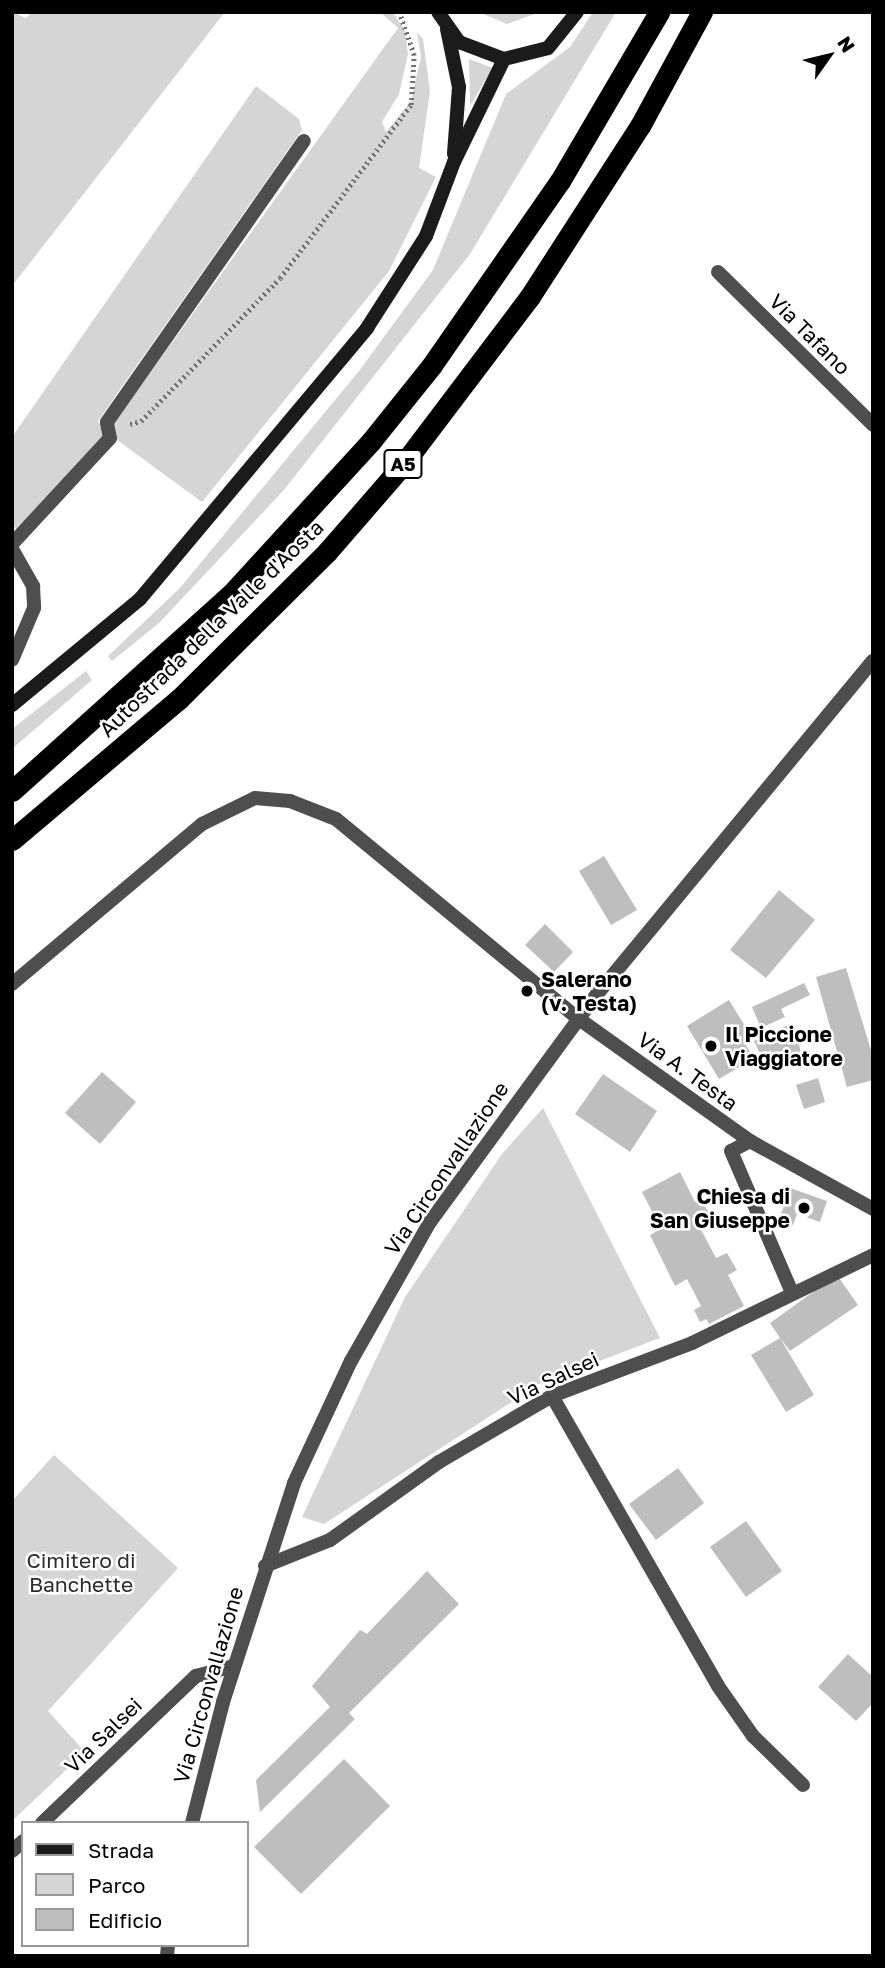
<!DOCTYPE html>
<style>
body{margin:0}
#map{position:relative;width:885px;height:1968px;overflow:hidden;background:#fff;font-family:"Golos Text",sans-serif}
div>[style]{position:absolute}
.green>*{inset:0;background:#d5d5d5}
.building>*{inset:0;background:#bebebe}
.path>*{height:4.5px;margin-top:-2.25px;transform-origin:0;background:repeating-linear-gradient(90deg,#707070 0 2px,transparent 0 5.5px)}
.lane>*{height:14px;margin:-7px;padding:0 7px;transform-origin:7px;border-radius:7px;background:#4e4e4e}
.street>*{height:14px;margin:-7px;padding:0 7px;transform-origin:7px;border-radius:7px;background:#4e4e4e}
.secondary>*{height:14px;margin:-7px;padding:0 7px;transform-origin:7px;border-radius:7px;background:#1b1b1b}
.highway>*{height:21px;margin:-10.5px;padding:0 10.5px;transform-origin:10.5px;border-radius:10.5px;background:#000}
.dots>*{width:19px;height:19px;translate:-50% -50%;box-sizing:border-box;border:4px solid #fff;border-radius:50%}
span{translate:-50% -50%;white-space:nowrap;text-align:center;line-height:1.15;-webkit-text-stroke:5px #fff;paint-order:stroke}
.shield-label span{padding:2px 5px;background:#fff;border:2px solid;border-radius:5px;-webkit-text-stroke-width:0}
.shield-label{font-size:19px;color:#000;font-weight:700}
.street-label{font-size:21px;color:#000}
.poi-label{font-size:21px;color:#000;font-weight:700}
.left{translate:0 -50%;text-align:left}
.right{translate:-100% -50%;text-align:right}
.park-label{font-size:21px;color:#2c2c2c}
.frame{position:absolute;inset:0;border:14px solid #000;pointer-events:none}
.legend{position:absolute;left:21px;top:1821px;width:228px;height:126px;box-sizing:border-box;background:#fff;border:2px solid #999;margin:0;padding:9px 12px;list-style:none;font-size:21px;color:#000}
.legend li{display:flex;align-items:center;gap:14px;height:35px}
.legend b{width:35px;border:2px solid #999}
.north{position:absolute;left:794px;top:21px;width:70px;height:70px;-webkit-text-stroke:5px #fff;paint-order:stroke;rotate:56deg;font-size:19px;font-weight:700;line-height:28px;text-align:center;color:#000}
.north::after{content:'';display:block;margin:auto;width:24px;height:32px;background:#000;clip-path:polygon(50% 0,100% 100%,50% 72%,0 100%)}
</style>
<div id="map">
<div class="green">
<i style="clip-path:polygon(12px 12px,26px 18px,32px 12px,225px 12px,12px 286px)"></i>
<i style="clip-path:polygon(380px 12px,393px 12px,405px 31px,408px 54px,399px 94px,382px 122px,386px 132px,411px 101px,421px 57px,417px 32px,423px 39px,430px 91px,419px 168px,436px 177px,389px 271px,202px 502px,117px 440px,115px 422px,398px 28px)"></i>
<i style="clip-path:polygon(478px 12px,540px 12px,507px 24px)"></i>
<i style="clip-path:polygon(593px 12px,616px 12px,470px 254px,283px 491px,159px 623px,112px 661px,108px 656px,180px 588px,359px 371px,433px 270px,506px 94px,570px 47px)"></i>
<i style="clip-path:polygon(469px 59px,493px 68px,470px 106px)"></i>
<i style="clip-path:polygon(256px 86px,299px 119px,302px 130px,98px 421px,105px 434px,19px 532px,12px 524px,12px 437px)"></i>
<i style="clip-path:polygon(86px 671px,92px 680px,12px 749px,12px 729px)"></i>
<i style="clip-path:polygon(543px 1108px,660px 1338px,539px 1384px,324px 1524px,302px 1517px,405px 1297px,502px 1154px)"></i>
<i style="clip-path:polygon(54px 1455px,178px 1568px,48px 1711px,85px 1752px,12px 1821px,12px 1501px)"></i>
</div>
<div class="building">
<i style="clip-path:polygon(604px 856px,637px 910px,611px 925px,579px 871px)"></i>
<i style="clip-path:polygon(779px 890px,815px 920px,766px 978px,730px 950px)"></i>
<i style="clip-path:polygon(545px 924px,573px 952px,554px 972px,525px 945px)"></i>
<i style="clip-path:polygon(846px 968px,873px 1057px,873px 1080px,847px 1087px,816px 977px)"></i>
<i style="clip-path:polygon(804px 983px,810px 995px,781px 1009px,785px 1017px,761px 1028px,752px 1007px)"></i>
<i style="clip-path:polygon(729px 1000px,753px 1039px,745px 1044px,754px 1058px,719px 1079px,687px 1026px)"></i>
<i style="clip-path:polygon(793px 1023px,803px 1060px,782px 1069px,776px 1054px,763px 1060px,754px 1041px)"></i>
<i style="clip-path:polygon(102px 1072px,136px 1102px,100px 1144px,65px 1113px)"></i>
<i style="clip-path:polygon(603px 1074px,657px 1111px,630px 1152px,575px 1114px)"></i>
<i style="clip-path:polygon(818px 1078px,825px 1102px,804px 1109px,796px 1085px)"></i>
<i style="clip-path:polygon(680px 1172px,695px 1202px,701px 1199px,710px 1215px,697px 1222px,716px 1258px,727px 1253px,737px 1270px,728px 1275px,744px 1306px,709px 1324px,706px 1319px,700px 1322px,694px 1310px,701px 1306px,687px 1279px,675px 1286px,650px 1235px,661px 1229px,642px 1192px)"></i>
<i style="clip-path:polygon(790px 1188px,827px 1201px,820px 1222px,797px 1214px,793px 1225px,779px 1220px)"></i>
<i style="clip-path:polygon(837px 1275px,858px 1305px,790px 1351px,780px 1338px,814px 1395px,786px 1412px,751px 1355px,780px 1338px,770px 1323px)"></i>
<i style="clip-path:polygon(678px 1468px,704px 1503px,656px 1540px,629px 1504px)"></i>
<i style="clip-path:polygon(746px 1521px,782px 1571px,746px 1597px,710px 1547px)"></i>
<i style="clip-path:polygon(427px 1571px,459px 1604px,349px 1713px,355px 1719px,260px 1812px,256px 1780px,330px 1707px,312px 1686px,360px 1630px,367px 1634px)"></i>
<i style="clip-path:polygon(848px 1654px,873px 1677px,873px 1703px,856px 1721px,818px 1687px)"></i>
<i style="clip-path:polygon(344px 1759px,390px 1806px,301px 1894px,254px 1847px)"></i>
</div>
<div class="path">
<i style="left:130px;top:424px;width:11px;rotate:-15deg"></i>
<i style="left:141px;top:421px;width:199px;rotate:-45.8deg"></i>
<i style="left:280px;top:278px;width:217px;rotate:-52.9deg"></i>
<i style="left:411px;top:105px;width:50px;rotate:-86.6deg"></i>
<i style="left:414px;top:55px;width:46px;rotate:-109.2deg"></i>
</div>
<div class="lane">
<i style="left:12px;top:544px;width:144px;rotate:-47.2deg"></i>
<i style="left:110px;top:438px;width:16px;rotate:-101deg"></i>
<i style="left:107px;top:422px;width:343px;rotate:-55deg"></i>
</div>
<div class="street">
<i style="left:718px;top:272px;width:218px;rotate:44.6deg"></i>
<i style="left:12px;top:549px;width:43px;rotate:60.4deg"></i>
<i style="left:33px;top:586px;width:22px;rotate:87deg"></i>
<i style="left:34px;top:608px;width:56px;rotate:112.9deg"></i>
<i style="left:12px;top:984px;width:248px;rotate:-40.1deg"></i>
<i style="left:202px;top:824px;width:59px;rotate:-26.1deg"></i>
<i style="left:255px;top:798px;width:35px;rotate:5deg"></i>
<i style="left:290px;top:801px;width:49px;rotate:21.4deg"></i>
<i style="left:336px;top:819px;width:315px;rotate:39.5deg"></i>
<i style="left:579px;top:1019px;width:210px;rotate:35.5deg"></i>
<i style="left:750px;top:1141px;width:141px;rotate:28.9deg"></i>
<i style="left:750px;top:1141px;width:21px;rotate:152deg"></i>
<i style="left:731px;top:1151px;width:151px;rotate:66.7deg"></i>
<i style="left:552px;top:1396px;width:334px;rotate:60.2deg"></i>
<i style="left:718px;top:1686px;width:61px;rotate:55deg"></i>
<i style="left:753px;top:1736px;width:70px;rotate:44.4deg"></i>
<i style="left:265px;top:1566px;width:70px;rotate:-21.8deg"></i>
<i style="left:330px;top:1540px;width:134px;rotate:-35.6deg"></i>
<i style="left:439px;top:1462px;width:131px;rotate:-30.3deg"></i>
<i style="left:552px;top:1396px;width:150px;rotate:-20.7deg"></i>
<i style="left:692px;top:1343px;width:201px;rotate:-25.9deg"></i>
<i style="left:42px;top:1823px;width:213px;rotate:-43.7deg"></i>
<i style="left:196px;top:1676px;width:39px;rotate:-15deg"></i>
<i style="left:192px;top:1823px;width:125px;rotate:-75.6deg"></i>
<i style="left:223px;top:1702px;width:230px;rotate:-72deg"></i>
<i style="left:294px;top:1483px;width:135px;rotate:-65deg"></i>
<i style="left:351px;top:1361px;width:160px;rotate:-60.4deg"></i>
<i style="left:430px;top:1222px;width:276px;rotate:-53.8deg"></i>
<i style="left:593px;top:999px;width:439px;rotate:-50.4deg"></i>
<i style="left:12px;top:1851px;width:15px;rotate:-42deg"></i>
<i style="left:167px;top:1956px;width:11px;rotate:-85deg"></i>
</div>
<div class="secondary">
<i style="left:438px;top:12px;width:37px;rotate:55deg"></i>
<i style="left:459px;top:42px;width:48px;rotate:20.7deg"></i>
<i style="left:504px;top:59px;width:45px;rotate:-14deg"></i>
<i style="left:548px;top:48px;width:46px;rotate:-51.1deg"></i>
<i style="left:447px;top:29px;width:59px;rotate:78.3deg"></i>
<i style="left:459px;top:87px;width:67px;rotate:94.3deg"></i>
<i style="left:12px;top:705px;width:166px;rotate:-39.6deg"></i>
<i style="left:140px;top:599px;width:354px;rotate:-50deg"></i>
<i style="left:367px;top:328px;width:109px;rotate:-57.3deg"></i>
<i style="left:426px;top:236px;width:79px;rotate:-69.3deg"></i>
<i style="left:454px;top:162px;width:114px;rotate:-64.1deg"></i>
</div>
<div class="highway">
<i style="left:12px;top:791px;width:296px;rotate:-42deg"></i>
<i style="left:232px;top:593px;width:207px;rotate:-47.5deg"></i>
<i style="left:372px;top:440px;width:96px;rotate:-51.3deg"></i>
<i style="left:432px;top:365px;width:224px;rotate:-55.2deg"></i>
<i style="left:560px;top:181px;width:196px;rotate:-59.6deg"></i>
<i style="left:12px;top:840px;width:219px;rotate:-40.2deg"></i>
<i style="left:179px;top:699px;width:209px;rotate:-44.8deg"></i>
<i style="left:327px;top:552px;width:113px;rotate:-49deg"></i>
<i style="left:401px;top:467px;width:212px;rotate:-52.9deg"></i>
<i style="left:529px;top:298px;width:205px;rotate:-57.2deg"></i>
<i style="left:640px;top:126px;width:130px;rotate:-61.5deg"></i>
</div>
<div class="dots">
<i style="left:527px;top:991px;background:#000"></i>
<i style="left:711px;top:1046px;background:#000"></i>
<i style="left:804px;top:1208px;background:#000"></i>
</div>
<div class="shield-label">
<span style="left:403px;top:464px">A5</span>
</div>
<div class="street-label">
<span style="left:810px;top:334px;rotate:45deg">Via Tafano</span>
<span style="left:211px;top:628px;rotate:-44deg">Autostrada della Valle d'Aosta</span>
<span style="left:688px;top:1071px;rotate:36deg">Via A. Testa</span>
<span style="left:446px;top:1168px;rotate:-56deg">Via Circonvallazione</span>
<span style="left:553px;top:1378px;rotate:-25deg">Via Salsei</span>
<span style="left:208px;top:1685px;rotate:-74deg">Via Circonvallazione</span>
<span style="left:103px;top:1735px;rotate:-44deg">Via Salsei</span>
</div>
<div class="poi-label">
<span class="left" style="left:541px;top:991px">Salerano<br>(v. Testa)</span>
<span class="left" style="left:725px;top:1046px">Il Piccione<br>Viaggiatore</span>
<span class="right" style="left:790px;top:1208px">Chiesa di<br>San Giuseppe</span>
</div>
<div class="park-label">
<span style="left:81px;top:1572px">Cimitero di<br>Banchette</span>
</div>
<div class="frame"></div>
<ul class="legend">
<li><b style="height:9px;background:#1b1b1b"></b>Strada</li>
<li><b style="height:19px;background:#d5d5d5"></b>Parco</li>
<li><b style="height:19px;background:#bebebe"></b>Edificio</li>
</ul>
<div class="north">N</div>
</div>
